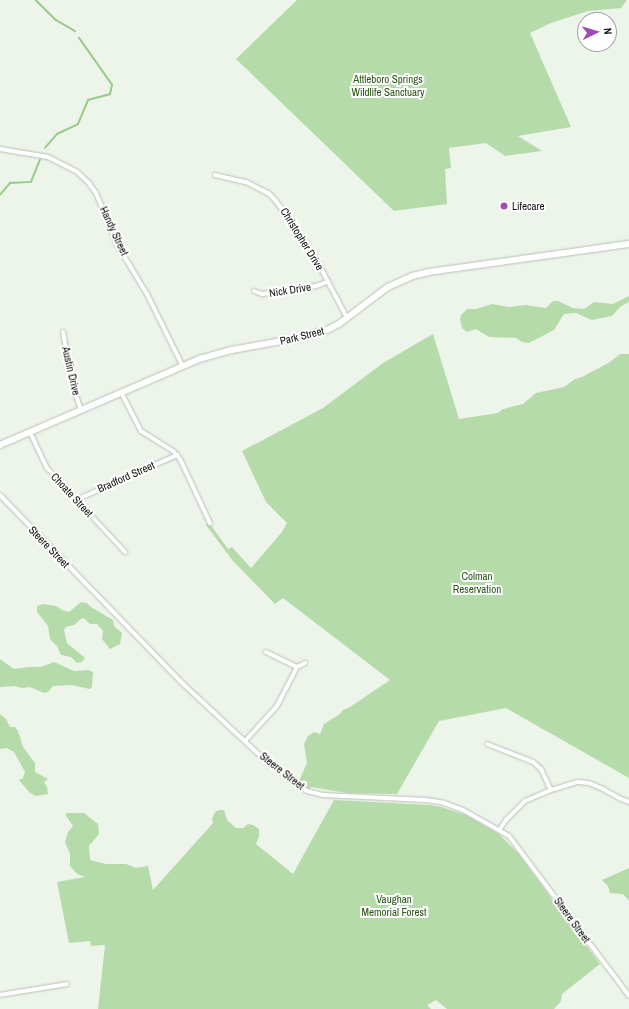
<!DOCTYPE html>
<style>
body{margin:0}
#map{position:relative;width:629px;height:1009px;overflow:hidden;background:#edf4ea;font-family:"Archivo Narrow",sans-serif}
div>[style]{position:absolute}
.green>*{inset:0;background:#b6dbaa}
.stream>*{height:1.5px;margin:-0.75px;padding:0 0.75px;transform-origin:0.75px;border-radius:0.75px;background:#9aca89}
.roads{filter:drop-shadow(0 0 1px #b9c0b7) drop-shadow(0 0 1px #b9c0b7)}
.street>*{height:4px;margin:-2px;padding:0 2px;transform-origin:2px;border-radius:2px;background:#fff}
.secondary>*{height:5.5px;margin:-2.75px;padding:0 2.75px;transform-origin:2.75px;border-radius:2.75px;background:#fff}
.dots>*{width:11px;height:11px;translate:-50% -50%;box-sizing:border-box;border:2px solid #fff;border-radius:50%}
span{translate:-50% -50%;white-space:nowrap;text-align:center;line-height:1.15;-webkit-text-stroke:4px #fff;paint-order:stroke}
.park-label{font-size:11px;color:#285414}
.poi-label{font-size:11px;color:#121411}
.left{translate:0 -50%;text-align:left}
.street-label{font-size:11px;color:#121411}
.north{position:absolute;left:577px;top:12px;width:40px;height:40px;box-sizing:border-box;background:#fff;border:1px solid #a0a1a0;border-radius:50%;rotate:85deg;font-size:11px;font-weight:700;line-height:16px;text-align:center;color:#121411}
.north::after{content:'';display:block;margin:auto;width:14px;height:18px;background:#9f4bb9;clip-path:polygon(50% 0,100% 100%,50% 72%,0 100%)}
</style>
<div id="map">
<div class="green">
<i style="clip-path:polygon(297px 0,627px 0,621px 8px,588px 11px,551px 23px,530px 33px,571px 127px,518px 136px,542px 151px,505px 156px,486px 143px,449px 148px,451px 168px,445px 169px,447px 204px,394px 211px,236px 59px)"></i>
<i style="clip-path:polygon(629px 296px,629px 302px,620px 307px,612px 316px,592px 320px,576px 313px,564px 314px,554px 330px,529px 343px,522px 342px,516px 338px,489px 337px,476px 329px,467px 332px,462px 328px,460px 319px,461px 315px,467px 309px,476px 309px,492px 304px,509px 307px,526px 305px,546px 308px,553px 301px,558px 301px,573px 308px,584px 309px,594px 302px,613px 304px)"></i>
<i style="clip-path:polygon(433px 334px,459px 419px,498px 413px,503px 409px,523px 404px,536px 393px,564px 387px,575px 379px,582px 377px,610px 362px,620px 354px,629px 354px,629px 778px,506px 708px,439px 721px,397px 794px,347px 793px,311px 787px,308px 789px,300px 785px,299px 781px,307px 763px,304px 744px,308px 736px,314px 732px,320px 734px,324px 724px,340px 714px,343px 710px,350px 707px,390px 680px,283px 598px,275px 604px,233px 561px,206px 525px,210px 524px,228px 549px,232px 547px,251px 568px,282px 532px,287px 523px,266px 502px,242px 451px,323px 408px,383px 363px)"></i>
<i style="clip-path:polygon(81px 602px,87px 603px,91px 607px,113px 620px,114px 626px,122px 633px,120px 644px,110px 649px,102px 639px,103px 631px,97px 624px,90px 624px,85px 619px,82px 618px,74px 625px,66px 627px,64px 630px,67px 643px,85px 658px,82px 662px,77px 663px,71px 657px,61px 655px,57px 646px,50px 639px,48px 626px,37px 612px,37px 606px,43px 604px,56px 606px,62px 610px,69px 612px)"></i>
<i style="clip-path:polygon(0 659px,14px 669px,29px 667px,41px 667px,54px 662px,74px 671px,89px 670px,93px 672px,92px 687px,90px 689px,71px 685px,53px 686px,48px 692px,44px 693px,30px 687px,22px 688px,15px 686px,0 687px)"></i>
<i style="clip-path:polygon(0 714px,6px 719px,10px 727px,15px 727px,18px 731px,23px 747px,35px 763px,35px 772px,48px 779px,44px 782px,47px 787px,48px 794px,36px 796px,30px 793px,19px 780px,23px 778px,25px 772px,14px 752px,7px 748px,0 749px)"></i>
<i style="clip-path:polygon(334px 800px,429px 805px,441px 807px,466px 815px,499px 834px,518px 853px,600px 964px,562px 994px,561px 1001px,554px 1009px,447px 1009px,436px 1000px,427px 1005px,431px 1009px,98px 1009px,105px 945px,91px 946px,90px 941px,69px 943px,57px 882px,85px 877px,77px 874px,70px 866px,70px 854px,65px 842px,68px 832px,73px 826px,66px 816px,66px 813px,84px 813px,98px 824px,99px 834px,89px 846px,90px 860px,106px 864px,126px 864px,136px 868px,148px 866px,153px 890px,213px 823px,212px 819px,215px 812px,219px 810px,224px 810px,227px 820px,236px 828px,243px 828px,248px 824px,253px 825px,259px 829px,259px 836px,256px 844px,293px 874px)"></i>
<i style="clip-path:polygon(629px 868px,629px 901px,623px 894px,610px 893px,608px 886px,602px 880px)"></i>
</div>
<div class="stream">
<i style="left:36px;top:0;width:28px;rotate:45deg"></i>
<i style="left:56px;top:20px;width:22px;rotate:30deg"></i>
<i style="left:45px;top:148px;width:18px;rotate:-49deg"></i>
<i style="left:57px;top:134px;width:23px;rotate:-25deg"></i>
<i style="left:78px;top:124px;width:26px;rotate:-67deg"></i>
<i style="left:88px;top:100px;width:23px;rotate:-15deg"></i>
<i style="left:110px;top:94px;width:9px;rotate:-77deg"></i>
<i style="left:112px;top:85px;width:57px;rotate:-125.1deg"></i>
<i style="left:0;top:195px;width:16px;rotate:-50deg"></i>
<i style="left:10px;top:183px;width:21px;rotate:-3deg"></i>
<i style="left:31px;top:182px;width:24px;rotate:-68deg"></i>
</div>
<div class="roads">
<div class="street">
<i style="left:0;top:149px;width:49px;rotate:9.5deg"></i>
<i style="left:48px;top:157px;width:31px;rotate:27deg"></i>
<i style="left:76px;top:171px;width:16px;rotate:43deg"></i>
<i style="left:88px;top:182px;width:14px;rotate:54deg"></i>
<i style="left:96px;top:193px;width:57px;rotate:67.5deg"></i>
<i style="left:118px;top:246px;width:56px;rotate:58.9deg"></i>
<i style="left:147px;top:294px;width:81px;rotate:63.7deg"></i>
<i style="left:215px;top:175px;width:32px;rotate:13deg"></i>
<i style="left:246px;top:182px;width:25px;rotate:27deg"></i>
<i style="left:268px;top:193px;width:11px;rotate:45deg"></i>
<i style="left:276px;top:201px;width:66px;rotate:54.9deg"></i>
<i style="left:314px;top:255px;width:71px;rotate:62.4deg"></i>
<i style="left:254px;top:291px;width:9px;rotate:21deg"></i>
<i style="left:262px;top:294px;width:55px;rotate:-8.4deg"></i>
<i style="left:316px;top:286px;width:12px;rotate:-20deg"></i>
<i style="left:63px;top:332px;width:55px;rotate:79.5deg"></i>
<i style="left:73px;top:386px;width:25px;rotate:72deg"></i>
<i style="left:122px;top:394px;width:42px;rotate:62.8deg"></i>
<i style="left:141px;top:431px;width:38px;rotate:32deg"></i>
<i style="left:173px;top:451px;width:11px;rotate:49deg"></i>
<i style="left:180px;top:459px;width:71px;rotate:64.9deg"></i>
<i style="left:30px;top:432px;width:40px;rotate:65deg"></i>
<i style="left:47px;top:468px;width:115px;rotate:47.1deg"></i>
<i style="left:0;top:495px;width:259px;rotate:45.9deg"></i>
<i style="left:180px;top:681px;width:116px;rotate:42.9deg"></i>
<i style="left:265px;top:760px;width:41px;rotate:37.1deg"></i>
<i style="left:298px;top:785px;width:11px;rotate:34deg"></i>
<i style="left:307px;top:791px;width:16px;rotate:14deg"></i>
<i style="left:323px;top:795px;width:103px;rotate:2.8deg"></i>
<i style="left:426px;top:800px;width:18px;rotate:9deg"></i>
<i style="left:444px;top:803px;width:20px;rotate:20deg"></i>
<i style="left:463px;top:810px;width:53px;rotate:29.5deg"></i>
<i style="left:509px;top:836px;width:200px;rotate:53.1deg"></i>
<i style="left:76px;top:500px;width:111px;rotate:-24deg"></i>
<i style="left:266px;top:652px;width:34px;rotate:26deg"></i>
<i style="left:245px;top:741px;width:47px;rotate:-47.6deg"></i>
<i style="left:277px;top:706px;width:44px;rotate:-62.9deg"></i>
<i style="left:297px;top:667px;width:9px;rotate:-27deg"></i>
<i style="left:487px;top:744px;width:49px;rotate:21.4deg"></i>
<i style="left:533px;top:762px;width:11px;rotate:41deg"></i>
<i style="left:541px;top:769px;width:23px;rotate:65deg"></i>
<i style="left:500px;top:829px;width:11px;rotate:-56deg"></i>
<i style="left:506px;top:820px;width:27px;rotate:-45deg"></i>
<i style="left:525px;top:801px;width:28px;rotate:-23deg"></i>
<i style="left:551px;top:790px;width:28px;rotate:-17deg"></i>
<i style="left:578px;top:782px;width:11px;rotate:5deg"></i>
<i style="left:589px;top:783px;width:15px;rotate:23deg"></i>
<i style="left:603px;top:789px;width:21px;rotate:29deg"></i>
<i style="left:621px;top:799px;width:9px;rotate:21deg"></i>
<i style="left:0;top:995px;width:68px;rotate:-9.3deg"></i>
</div>
<div class="secondary">
<i style="left:0;top:445px;width:218px;rotate:-23.3deg"></i>
<i style="left:200px;top:359px;width:33px;rotate:-16deg"></i>
<i style="left:232px;top:350px;width:68px;rotate:-10.2deg"></i>
<i style="left:299px;top:338px;width:29px;rotate:-16deg"></i>
<i style="left:327px;top:330px;width:13px;rotate:-27deg"></i>
<i style="left:339px;top:324px;width:61px;rotate:-37.1deg"></i>
<i style="left:388px;top:287px;width:27px;rotate:-24deg"></i>
<i style="left:413px;top:276px;width:16px;rotate:-14deg"></i>
<i style="left:429px;top:272px;width:202px;rotate:-8deg"></i>
</div>
</div>
<div class="dots">
<i style="left:504px;top:206px;background:#9f4bb9"></i>
</div>
<div class="park-label">
<span style="left:388px;top:86px">Attleboro Springs<br>Wildlife Sanctuary</span>
<span style="left:477px;top:583px">Colman<br>Reservation</span>
<span style="left:394px;top:906px">Vaughan<br>Memorial Forest</span>
</div>
<div class="poi-label">
<span class="left" style="left:512px;top:206px">Lifecare</span>
</div>
<div class="street-label">
<span style="left:114px;top:231px;rotate:65deg">Handy Street</span>
<span style="left:302px;top:239px;rotate:58deg">Christopher Drive</span>
<span style="left:290px;top:290px;rotate:-9deg">Nick Drive</span>
<span style="left:302px;top:336px;rotate:-14deg">Park Street</span>
<span style="left:71px;top:371px;rotate:77deg">Austin Drive</span>
<span style="left:126px;top:477px;rotate:-24deg">Bradford Street</span>
<span style="left:72px;top:495px;rotate:47deg">Choate Street</span>
<span style="left:49px;top:547px;rotate:46deg">Steere Street</span>
<span style="left:282px;top:771px;rotate:38deg">Steere Street</span>
<span style="left:572px;top:920px;rotate:54deg">Steere Street</span>
</div>
<div class="north">N</div>
</div>
